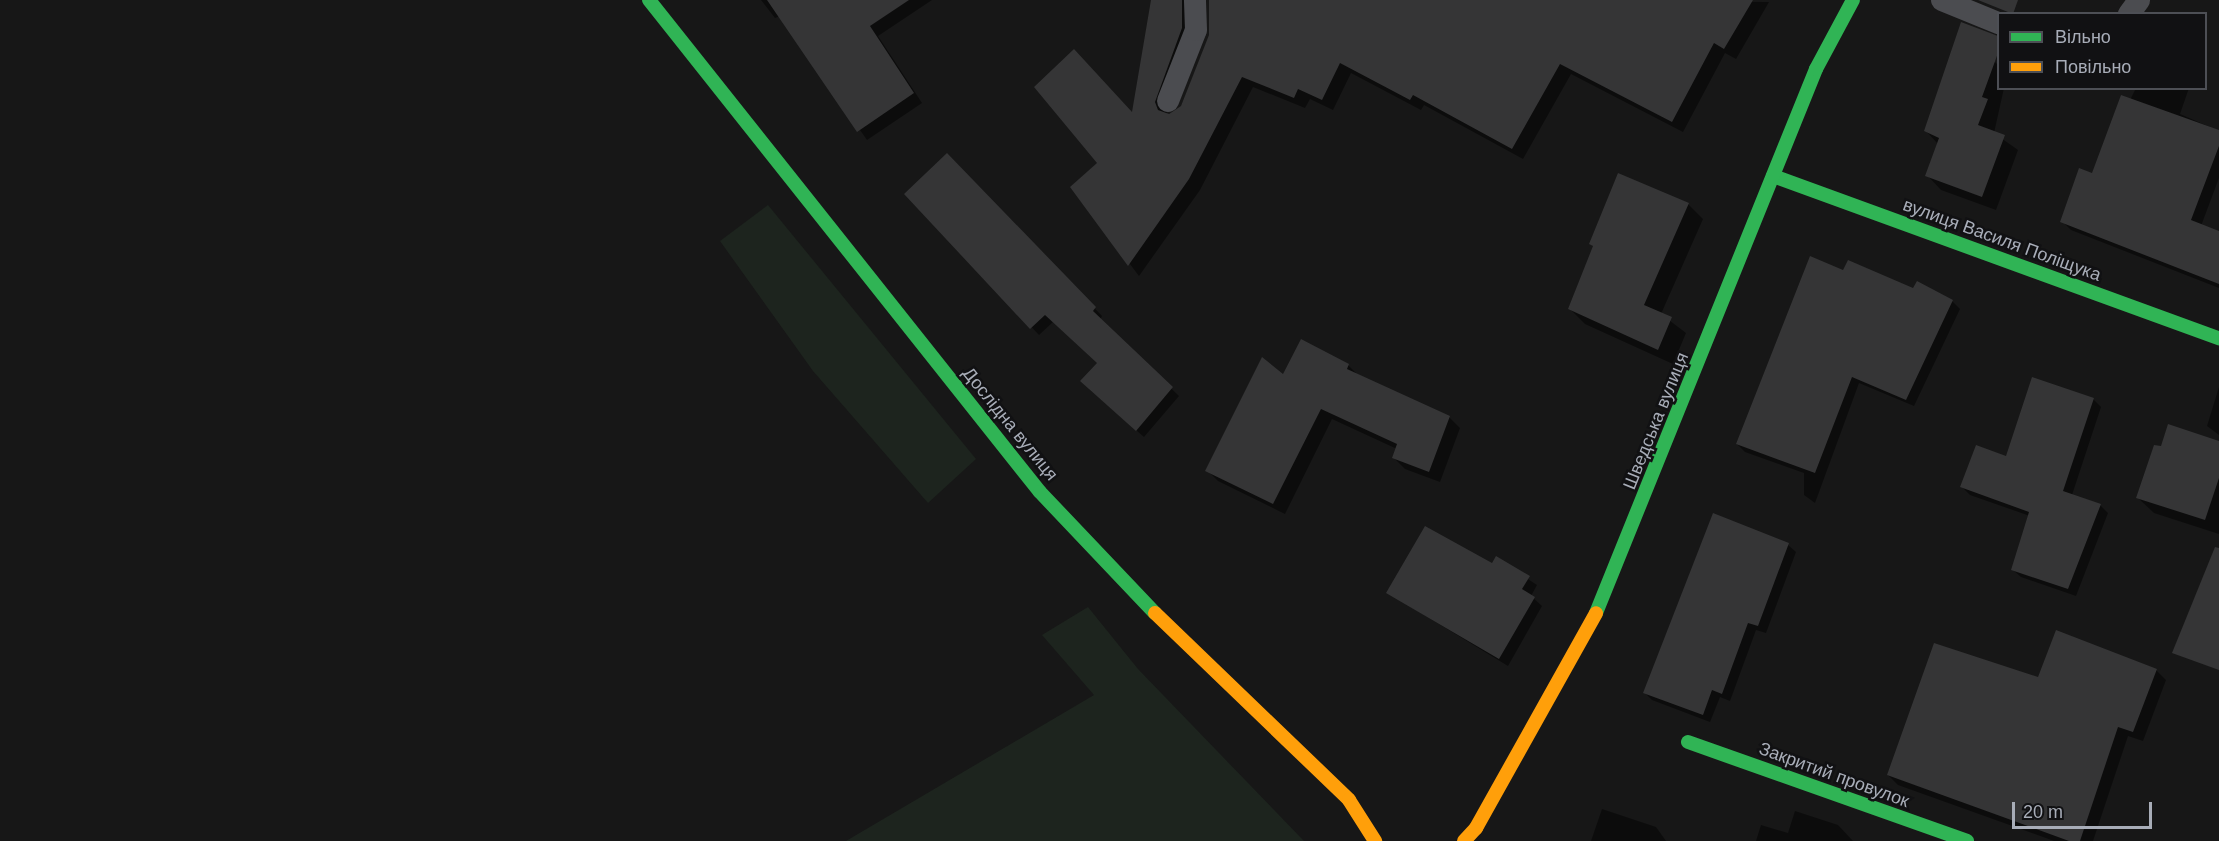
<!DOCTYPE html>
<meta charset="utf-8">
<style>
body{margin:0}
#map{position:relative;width:2219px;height:841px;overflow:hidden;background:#171717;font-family:Arial,sans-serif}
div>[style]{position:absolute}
.green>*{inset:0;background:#1d241e}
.shadow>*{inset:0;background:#0007}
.building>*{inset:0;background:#353536}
.lane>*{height:22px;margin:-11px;padding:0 11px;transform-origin:11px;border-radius:11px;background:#4b4c50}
.fast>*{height:14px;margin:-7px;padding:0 7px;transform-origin:7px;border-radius:7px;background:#30b455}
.slow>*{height:14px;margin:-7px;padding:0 7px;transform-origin:7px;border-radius:7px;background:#ff9f0a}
span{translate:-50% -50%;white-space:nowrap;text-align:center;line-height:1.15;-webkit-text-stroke:5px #111113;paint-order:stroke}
.street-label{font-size:18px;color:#a8adb8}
.legend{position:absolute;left:1997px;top:12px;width:210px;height:78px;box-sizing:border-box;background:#111113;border:2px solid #4d4f55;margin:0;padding:8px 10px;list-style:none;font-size:18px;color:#a8adb8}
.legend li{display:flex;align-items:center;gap:12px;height:30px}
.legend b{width:30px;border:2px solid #4d4f55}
.scale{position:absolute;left:2012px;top:802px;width:140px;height:27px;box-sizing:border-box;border:3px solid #a8adb8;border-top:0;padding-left:8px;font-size:18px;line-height:21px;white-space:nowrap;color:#a8adb8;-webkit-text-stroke:4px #111113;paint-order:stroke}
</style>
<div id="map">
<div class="green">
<i style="clip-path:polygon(768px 205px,976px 459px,928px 503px,813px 371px,720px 241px)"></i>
<i style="clip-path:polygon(1088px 607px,1138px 669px,1304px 841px,846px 841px,1094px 695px,1042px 635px)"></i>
</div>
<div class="shadow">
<i style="clip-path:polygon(761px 0,932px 0,878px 36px,922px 103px,867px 140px,780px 16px,775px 18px)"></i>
<i style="clip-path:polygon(1152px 0,1202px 0,1166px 108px,1167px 115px,1182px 107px,1210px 35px,1210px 0,1769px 2px,1736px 59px,1725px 53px,1683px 132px,1571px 74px,1523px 159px,1424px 105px,1421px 110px,1351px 73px,1333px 110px,1310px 99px,1305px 108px,1253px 87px,1200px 190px,1139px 276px,1072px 187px,1100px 163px,1133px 115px)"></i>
<i style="clip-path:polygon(1995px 62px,1998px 65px,1998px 88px,2004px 88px,1994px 133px,2018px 150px,1996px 210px,1941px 190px,1927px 175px,1938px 144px,1926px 131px)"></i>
<i style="clip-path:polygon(2136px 88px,2189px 88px,2180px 114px,2219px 131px,2219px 178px,2201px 226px,2219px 232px,2219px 288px,2071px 230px,2062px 221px,2093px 175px)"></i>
<i style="clip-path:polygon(947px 155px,1102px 316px,1100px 320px,1179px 396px,1144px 437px,1089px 389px,1099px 363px,1053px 322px,1039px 335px,906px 194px)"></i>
<i style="clip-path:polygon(1688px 204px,1703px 219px,1661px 314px,1686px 333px,1673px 364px,1585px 324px,1570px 309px,1594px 247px,1590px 243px)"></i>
<i style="clip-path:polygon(1844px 272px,1952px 301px,1960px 309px,1914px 406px,1859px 383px,1815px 503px,1804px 495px,1804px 473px,1745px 452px,1737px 444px)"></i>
<i style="clip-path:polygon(1348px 365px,1359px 376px,1449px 417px,1460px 428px,1440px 482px,1405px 469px,1394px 458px,1397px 449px,1332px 419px,1285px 514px,1218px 481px,1207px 470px,1284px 376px)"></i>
<i style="clip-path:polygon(2219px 387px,2219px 435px,2207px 426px)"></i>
<i style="clip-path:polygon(2093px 399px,2101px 407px,2072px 495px,2100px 505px,2108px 513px,2076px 596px,2021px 577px,2013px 570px,2030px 516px,1970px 495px,1962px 487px)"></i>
<i style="clip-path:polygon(2219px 442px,2219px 534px,2154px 513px,2138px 498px)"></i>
<i style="clip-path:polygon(1788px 545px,1796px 552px,1766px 633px,1756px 630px,1730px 701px,1720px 697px,1710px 722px,1652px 700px,1644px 692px)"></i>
<i style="clip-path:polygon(1496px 558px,1537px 585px,1531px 596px,1542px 606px,1508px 666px,1388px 593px,1492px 565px)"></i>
<i style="clip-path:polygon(2156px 670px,2166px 680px,2143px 741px,2128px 736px,2093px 841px,2054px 841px,1898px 785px,1888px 775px,2039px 679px)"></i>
<i style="clip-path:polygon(1602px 809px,1656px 827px,1666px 841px,1591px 841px)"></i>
<i style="clip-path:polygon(1795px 811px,1838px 825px,1853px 841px,1756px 841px,1761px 825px,1788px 833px)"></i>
</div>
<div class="building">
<i style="clip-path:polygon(767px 0,909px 0,870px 26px,914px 93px,857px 132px)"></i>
<i style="clip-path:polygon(1151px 0,1182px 0,1182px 28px,1155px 102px,1158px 110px,1169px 114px,1181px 106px,1209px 35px,1209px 0,1753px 0,1724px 49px,1714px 43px,1672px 122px,1560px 64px,1512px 149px,1413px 95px,1410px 100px,1340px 63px,1322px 100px,1298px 89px,1294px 98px,1242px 77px,1189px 179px,1128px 266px,1070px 187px,1097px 163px,1034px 87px,1074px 49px,1132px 112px)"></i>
<i style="clip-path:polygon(1978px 0,2018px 0,2013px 14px)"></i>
<i style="clip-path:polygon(1961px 22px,1998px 36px,1998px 53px,1982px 97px,1988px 99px,1978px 125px,2005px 135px,1982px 197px,1925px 176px,1939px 138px,1924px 131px)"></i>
<i style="clip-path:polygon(2121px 95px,2219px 130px,2219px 146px,2191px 220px,2219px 231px,2219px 284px,2060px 222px,2079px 168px,2092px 173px)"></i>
<i style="clip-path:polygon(947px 153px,1096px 307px,1093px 311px,1173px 387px,1136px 431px,1080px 381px,1097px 363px,1045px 315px,1030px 329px,904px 194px)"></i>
<i style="clip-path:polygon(1618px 173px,1689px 203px,1644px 305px,1672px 317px,1658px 350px,1568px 309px,1593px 246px,1589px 244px)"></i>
<i style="clip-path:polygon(1810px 256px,1843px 270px,1848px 260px,1913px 288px,1917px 281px,1953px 300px,1906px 400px,1852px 377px,1815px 473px,1736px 444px)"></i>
<i style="clip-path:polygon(1301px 339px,1349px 364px,1347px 369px,1450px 416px,1429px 472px,1392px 458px,1397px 444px,1321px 409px,1273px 504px,1205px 471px,1262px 357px,1283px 374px)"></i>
<i style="clip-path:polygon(2032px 377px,2094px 398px,2063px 491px,2101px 504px,2068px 589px,2011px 570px,2029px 512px,1960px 487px,1976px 445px,2006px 456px)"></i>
<i style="clip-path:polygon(2168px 424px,2219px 441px,2219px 478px,2205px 520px,2136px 498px,2154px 445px,2161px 446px)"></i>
<i style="clip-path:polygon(1713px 513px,1789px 543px,1758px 626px,1748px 623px,1722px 694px,1712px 690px,1703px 715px,1643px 693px)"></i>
<i style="clip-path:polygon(1425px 526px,1492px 563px,1496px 556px,1530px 576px,1522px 589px,1535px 597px,1499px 659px,1386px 593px)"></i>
<i style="clip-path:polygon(2215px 547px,2219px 548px,2219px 670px,2172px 653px)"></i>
<i style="clip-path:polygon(2056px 630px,2157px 669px,2133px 732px,2118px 727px,2080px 841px,2069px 841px,1887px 775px,1934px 643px,2038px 677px)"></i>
</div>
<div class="lane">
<i style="left:1942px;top:0;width:61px;rotate:22.3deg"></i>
<i style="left:2129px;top:14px;width:17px;rotate:-54deg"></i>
<i style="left:1168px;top:101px;width:76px;rotate:-68.5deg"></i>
<i style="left:1196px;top:30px;width:30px;rotate:-92deg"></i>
</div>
<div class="fast">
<i style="left:649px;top:0;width:628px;rotate:51.53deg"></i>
<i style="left:1040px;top:492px;width:167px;rotate:46.5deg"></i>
<i style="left:1773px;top:176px;width:475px;rotate:20deg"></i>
<i style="left:1596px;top:613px;width:587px;rotate:-67.98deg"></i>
<i style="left:1816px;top:69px;width:78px;rotate:-61.8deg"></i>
<i style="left:1688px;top:742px;width:296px;rotate:19.5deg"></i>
</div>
<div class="slow">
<i style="left:1155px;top:613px;width:269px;rotate:43.9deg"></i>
<i style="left:1349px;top:800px;width:49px;rotate:57.6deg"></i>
<i style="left:1464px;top:841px;width:18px;rotate:-47deg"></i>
<i style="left:1476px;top:828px;width:246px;rotate:-60.8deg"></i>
</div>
<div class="street-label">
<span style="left:2002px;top:240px;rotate:20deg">вулиця Василя Поліщука</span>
<span style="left:1656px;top:421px;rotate:-68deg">Шведська вулиця</span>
<span style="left:1010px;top:424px;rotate:51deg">Дослідна вулиця</span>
<span style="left:1834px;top:775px;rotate:20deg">Закритий провулок</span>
</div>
<ul class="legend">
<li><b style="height:8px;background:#30b455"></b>Вільно</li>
<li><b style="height:8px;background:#ff9f0a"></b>Повільно</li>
</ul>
<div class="scale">20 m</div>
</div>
